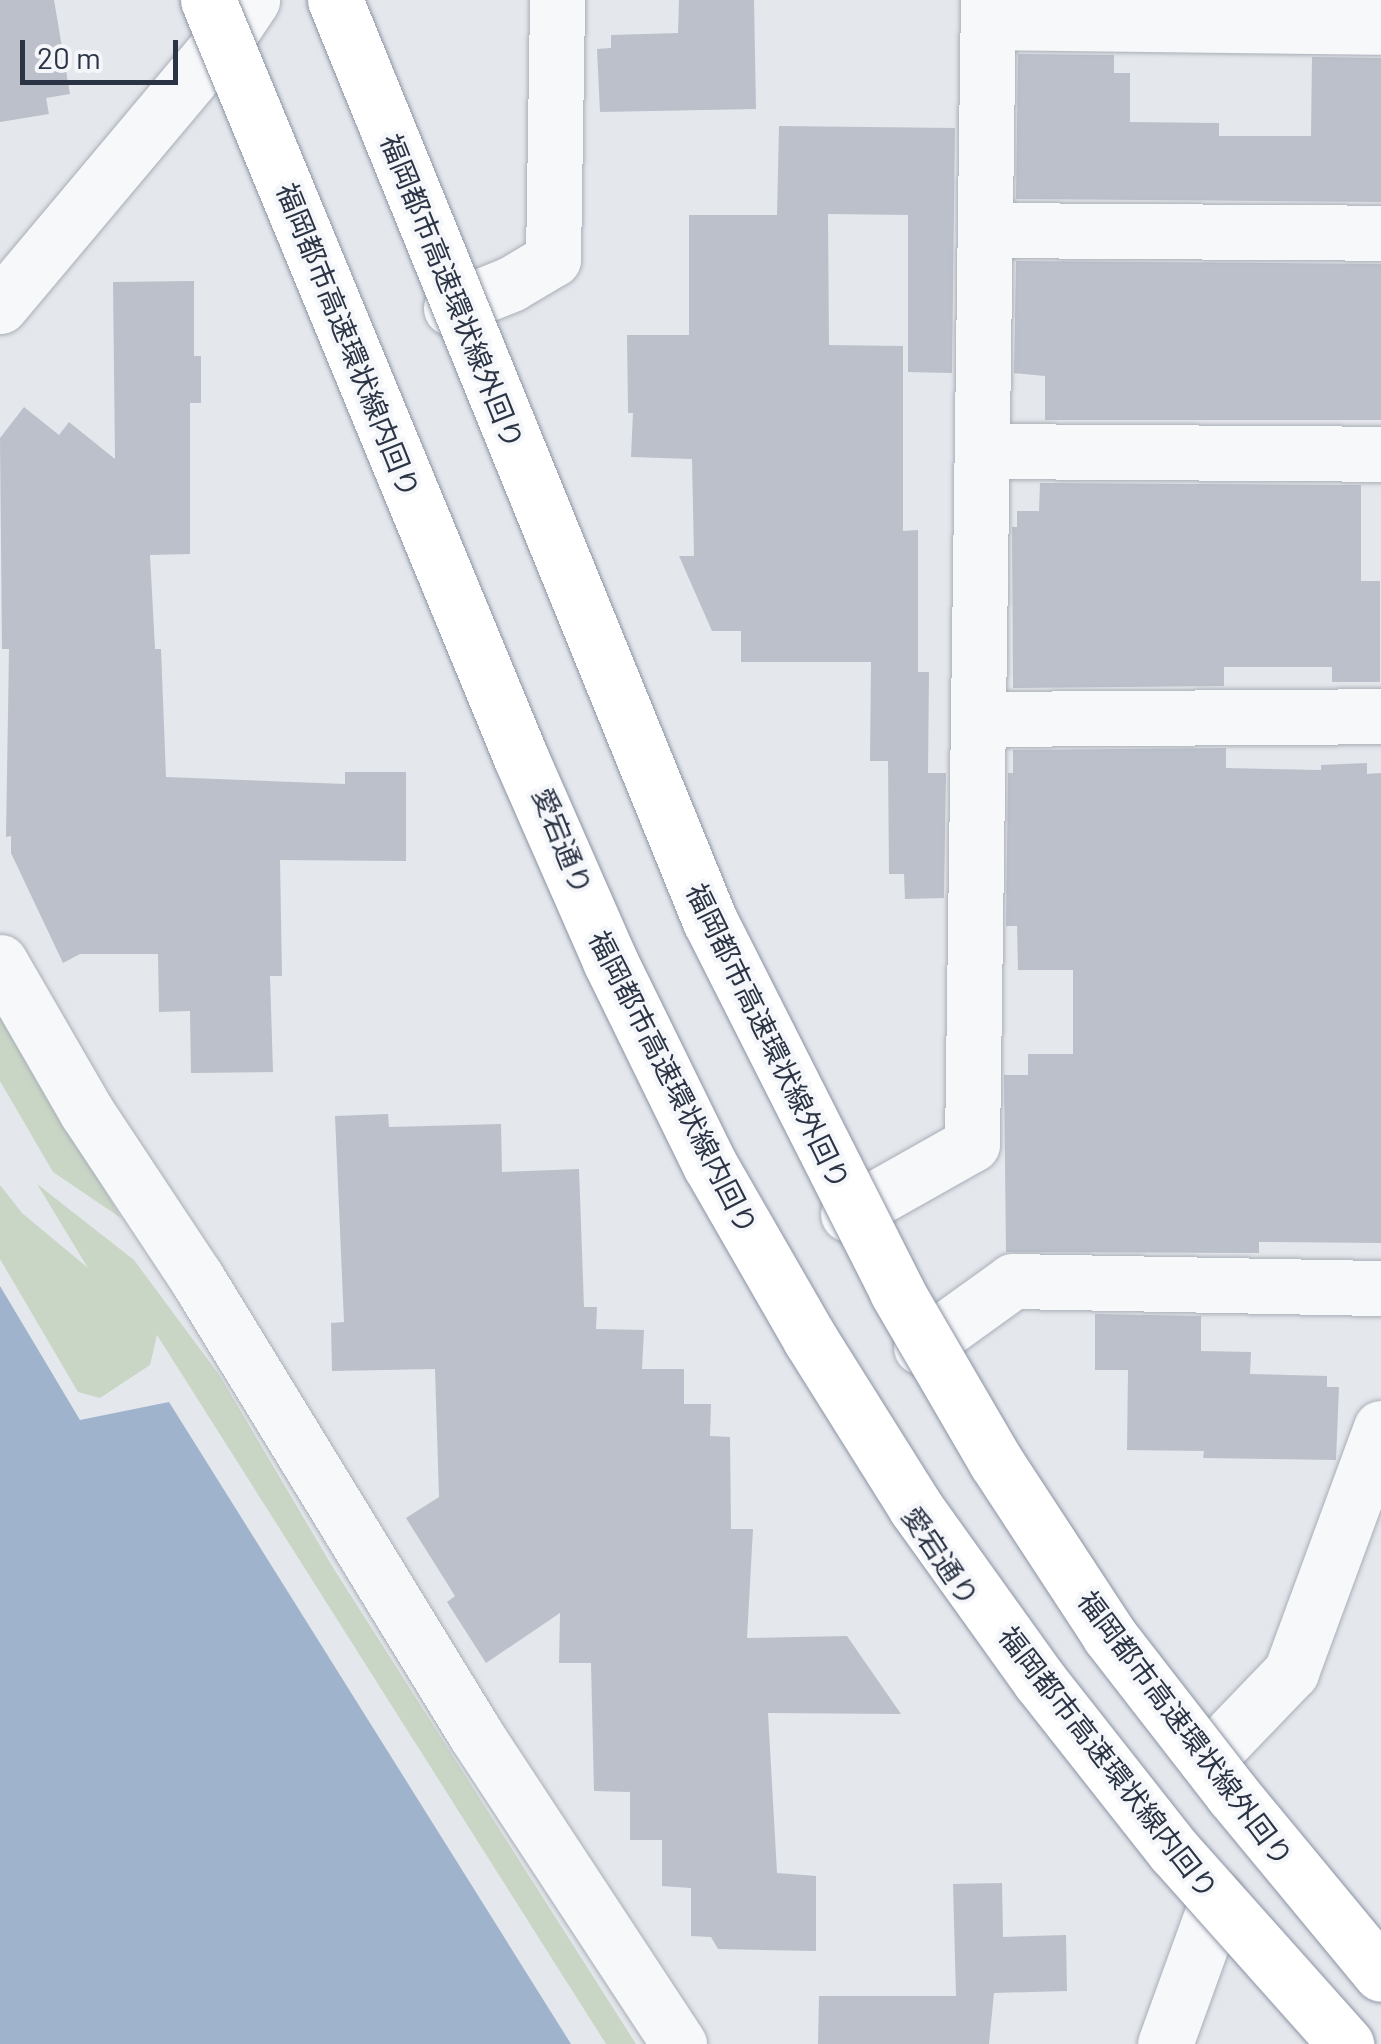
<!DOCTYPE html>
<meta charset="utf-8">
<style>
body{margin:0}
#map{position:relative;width:1381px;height:2044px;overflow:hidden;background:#e4e7ec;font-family:Barlow,"Noto Sans JP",sans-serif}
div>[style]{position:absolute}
.green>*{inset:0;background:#c9d6c5}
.water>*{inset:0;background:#9fb4cc}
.building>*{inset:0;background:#bbc0ca}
.roads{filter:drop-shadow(0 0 2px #a9aeb7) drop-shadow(0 0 2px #a9aeb7)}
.minor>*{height:55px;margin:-27.5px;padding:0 27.5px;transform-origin:27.5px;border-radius:27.5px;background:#f7f8fa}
.bridges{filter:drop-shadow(0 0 2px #8b94a3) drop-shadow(0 0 2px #8b94a3)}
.highway-bridge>*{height:55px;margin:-27.5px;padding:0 27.5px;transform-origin:27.5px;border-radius:27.5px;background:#fff}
span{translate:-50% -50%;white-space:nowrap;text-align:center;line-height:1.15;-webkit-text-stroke:8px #f4f6f9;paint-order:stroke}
.street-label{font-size:28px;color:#2b3445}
.scale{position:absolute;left:20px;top:40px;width:158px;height:45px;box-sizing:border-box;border:5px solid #2b3445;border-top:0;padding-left:12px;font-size:30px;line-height:35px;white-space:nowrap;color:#2b3445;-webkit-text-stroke:8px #f4f6f9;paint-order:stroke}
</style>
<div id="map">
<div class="green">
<i style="clip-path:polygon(0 1010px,121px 1218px,53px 1172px,0 1081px)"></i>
<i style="clip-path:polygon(37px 1184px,134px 1260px,220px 1376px,332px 1566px,636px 2044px,606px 2044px,157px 1335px,150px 1365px,100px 1398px,78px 1392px,0 1259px,0 1185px,22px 1213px,88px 1268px)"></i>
</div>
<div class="water">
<i style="clip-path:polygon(0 1286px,80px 1420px,169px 1402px,571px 2044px,0 2044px)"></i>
</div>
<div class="building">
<i style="clip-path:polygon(0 0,54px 0,70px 94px,46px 98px,49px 114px,0 122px)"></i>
<i style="clip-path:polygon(679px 0,754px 0,756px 109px,600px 112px,597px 49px,611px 48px,611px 35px,678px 33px)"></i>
<i style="clip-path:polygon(1018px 54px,1114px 55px,1114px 73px,1130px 73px,1130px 122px,1219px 123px,1219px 136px,1311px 136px,1312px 57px,1381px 58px,1381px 202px,1016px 199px)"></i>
<i style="clip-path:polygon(779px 126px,955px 128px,952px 373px,908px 372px,908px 215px,828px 214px,829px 345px,903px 346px,903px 531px,918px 530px,918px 672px,929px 672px,928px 773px,946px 773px,944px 898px,905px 899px,904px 874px,889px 874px,888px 761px,870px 761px,871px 662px,741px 662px,741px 631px,712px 631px,679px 556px,694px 556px,692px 459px,631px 457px,633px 413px,628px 413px,627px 335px,689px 335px,689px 215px,777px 215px)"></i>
<i style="clip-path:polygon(1016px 261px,1381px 264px,1381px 420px,1045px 420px,1045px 376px,1014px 373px)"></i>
<i style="clip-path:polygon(194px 281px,194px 356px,201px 356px,201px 403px,190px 403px,190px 554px,150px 555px,155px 649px,161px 649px,166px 777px,345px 784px,345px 772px,406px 772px,406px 861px,280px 860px,282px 976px,270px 976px,273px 1072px,191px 1073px,190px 1011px,159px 1012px,158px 954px,80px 954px,63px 963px,11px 853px,11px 836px,6px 837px,9px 649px,2px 649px,0 438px,24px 407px,59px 435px,69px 422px,115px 459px,113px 282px)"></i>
<i style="clip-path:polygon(1040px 483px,1361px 485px,1361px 581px,1380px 581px,1380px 682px,1332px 682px,1332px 667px,1224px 667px,1224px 686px,1013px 688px,1012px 527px,1017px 527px,1017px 511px,1039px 511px)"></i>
<i style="clip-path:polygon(1226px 748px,1226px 768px,1321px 770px,1321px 765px,1367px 763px,1367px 774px,1381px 773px,1381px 1243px,1259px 1242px,1259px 1253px,1006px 1252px,1004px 1075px,1028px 1075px,1028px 1054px,1073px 1054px,1073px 970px,1018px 970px,1017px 926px,1006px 926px,1008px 773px,1013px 773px,1013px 750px)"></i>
<i style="clip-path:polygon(388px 1114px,389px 1127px,501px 1124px,502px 1172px,579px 1169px,584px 1307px,597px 1307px,596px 1329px,644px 1330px,642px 1369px,684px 1369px,684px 1404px,711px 1404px,710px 1436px,730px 1437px,731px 1529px,753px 1529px,747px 1638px,847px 1636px,901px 1714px,768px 1713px,777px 1873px,816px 1876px,816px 1951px,718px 1949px,711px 1937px,691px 1936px,691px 1888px,662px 1886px,662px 1840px,630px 1840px,630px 1792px,594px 1791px,591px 1663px,559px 1663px,560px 1613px,486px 1663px,447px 1602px,455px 1596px,406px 1518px,439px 1497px,435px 1369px,332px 1371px,331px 1323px,344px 1322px,335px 1116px)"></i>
<i style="clip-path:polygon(1095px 1314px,1201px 1316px,1201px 1351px,1251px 1352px,1250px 1374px,1327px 1376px,1327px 1387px,1339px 1387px,1336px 1460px,1203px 1458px,1204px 1451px,1127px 1450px,1128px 1370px,1095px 1370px)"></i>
<i style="clip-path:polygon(1002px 1883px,1003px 1937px,1066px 1935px,1067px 1991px,994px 1993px,989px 2044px,818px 2044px,819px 1996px,956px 1996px,953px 1884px)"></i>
</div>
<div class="roads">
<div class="minor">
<i style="left:988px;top:22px;width:393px;rotate:0.7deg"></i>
<i style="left:986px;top:230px;width:395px;rotate:0.4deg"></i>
<i style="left:0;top:306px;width:361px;rotate:-50deg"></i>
<i style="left:232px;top:30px;width:36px;rotate:-56deg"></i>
<i style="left:451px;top:308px;width:65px;rotate:-21.8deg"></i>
<i style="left:511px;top:284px;width:49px;rotate:-30.8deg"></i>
<i style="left:553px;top:259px;width:259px;rotate:-89.1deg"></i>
<i style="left:982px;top:451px;width:399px;rotate:0.4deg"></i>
<i style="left:981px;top:719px;width:400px;rotate:-0.4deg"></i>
<i style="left:0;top:962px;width:172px;rotate:60deg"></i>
<i style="left:86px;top:1111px;width:199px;rotate:56.5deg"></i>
<i style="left:196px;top:1277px;width:537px;rotate:58.56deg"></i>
<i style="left:476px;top:1735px;width:370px;rotate:56.7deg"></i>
<i style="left:848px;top:1214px;width:142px;rotate:-29.4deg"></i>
<i style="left:972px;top:1144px;width:1144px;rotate:-89.2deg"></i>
<i style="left:921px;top:1347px;width:113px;rotate:-35.7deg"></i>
<i style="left:1013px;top:1281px;width:368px;rotate:1.1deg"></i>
<i style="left:1215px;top:1751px;width:110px;rotate:-46.1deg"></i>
<i style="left:1291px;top:1672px;width:260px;rotate:-69.8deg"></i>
<i style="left:1165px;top:2044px;width:153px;rotate:-70.1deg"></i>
</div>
</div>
<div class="bridges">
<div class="highway-bridge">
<i style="left:208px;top:0;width:820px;rotate:67.56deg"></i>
<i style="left:521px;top:758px;width:222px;rotate:66.3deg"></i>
<i style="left:610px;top:961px;width:227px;rotate:63.9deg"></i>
<i style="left:710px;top:1165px;width:201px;rotate:60.1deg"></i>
<i style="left:810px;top:1339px;width:199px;rotate:57.9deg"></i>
<i style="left:916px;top:1508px;width:213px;rotate:54.4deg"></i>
<i style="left:1040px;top:1681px;width:216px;rotate:51.8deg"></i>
<i style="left:1174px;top:1851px;width:259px;rotate:48.3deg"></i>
<i style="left:335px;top:0;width:994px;rotate:67.85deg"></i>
<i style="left:710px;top:921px;width:415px;rotate:63.2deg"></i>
<i style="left:897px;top:1292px;width:197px;rotate:59.8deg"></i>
<i style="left:996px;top:1462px;width:207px;rotate:56.8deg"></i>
<i style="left:1109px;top:1635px;width:202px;rotate:52.2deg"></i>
<i style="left:1233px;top:1795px;width:232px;rotate:50.4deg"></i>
</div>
</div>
<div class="street-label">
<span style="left:453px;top:291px;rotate:68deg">福岡都市高速環状線外回り</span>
<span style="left:349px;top:340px;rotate:68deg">福岡都市高速環状線内回り</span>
<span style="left:563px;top:841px;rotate:68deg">愛宕通り</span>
<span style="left:769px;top:1036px;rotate:64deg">福岡都市高速環状線外回り</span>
<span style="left:674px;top:1082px;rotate:63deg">福岡都市高速環状線内回り</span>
<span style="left:941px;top:1556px;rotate:56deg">愛宕通り</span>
<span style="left:1186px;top:1728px;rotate:53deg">福岡都市高速環状線外回り</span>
<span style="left:1109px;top:1762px;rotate:52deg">福岡都市高速環状線内回り</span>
</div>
<div class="scale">20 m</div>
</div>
